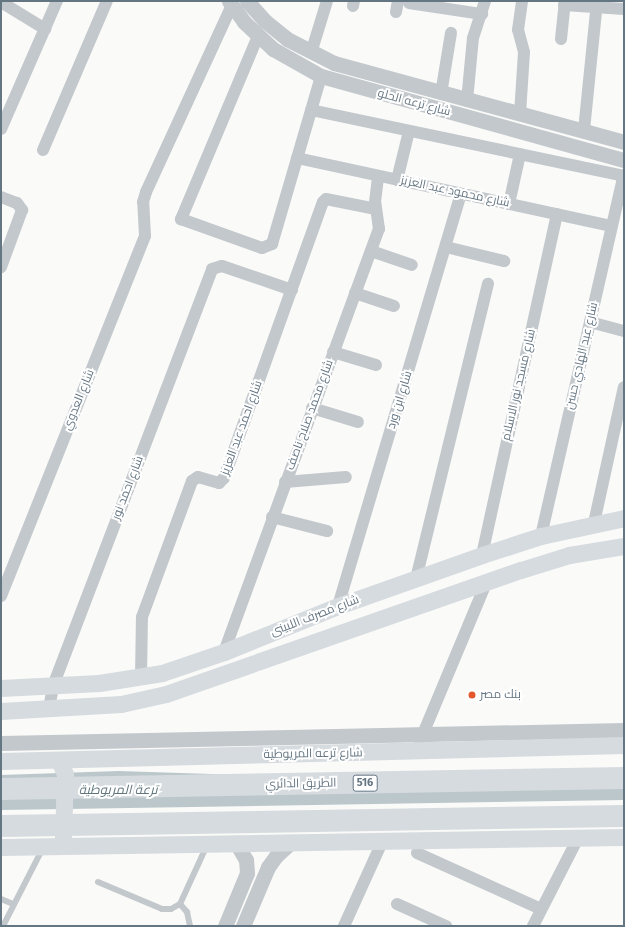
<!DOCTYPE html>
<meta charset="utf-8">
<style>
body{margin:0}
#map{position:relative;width:625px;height:927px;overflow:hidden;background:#fafaf8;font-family:"Fira Sans",Cairo,sans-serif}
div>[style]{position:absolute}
.water>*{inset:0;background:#bbc7cb}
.service>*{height:6px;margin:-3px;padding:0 3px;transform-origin:3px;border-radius:3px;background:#c3c8cc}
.minor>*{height:12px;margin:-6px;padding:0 6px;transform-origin:6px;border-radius:6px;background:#c3c8cc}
.tertiary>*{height:15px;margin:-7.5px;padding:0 7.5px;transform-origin:7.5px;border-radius:7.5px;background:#c3c8cc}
.secondary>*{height:17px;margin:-8.5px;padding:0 8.5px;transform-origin:8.5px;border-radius:8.5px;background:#d6dbdf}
.motorway>*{height:22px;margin:-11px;padding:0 11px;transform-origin:11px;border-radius:11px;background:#d6dbdf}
.dots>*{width:11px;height:11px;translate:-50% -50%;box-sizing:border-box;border:2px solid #fff;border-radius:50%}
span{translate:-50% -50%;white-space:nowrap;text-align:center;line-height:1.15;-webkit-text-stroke:4px #fff;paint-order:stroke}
.shield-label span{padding:1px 3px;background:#fff;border:1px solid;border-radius:3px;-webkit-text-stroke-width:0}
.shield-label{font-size:11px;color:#657683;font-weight:700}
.street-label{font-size:12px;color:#657683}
.poi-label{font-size:12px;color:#657683}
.left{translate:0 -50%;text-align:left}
.water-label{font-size:13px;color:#60757c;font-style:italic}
.frame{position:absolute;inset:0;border:2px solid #657683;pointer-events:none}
</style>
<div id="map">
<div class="water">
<i style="clip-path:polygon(624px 770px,624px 800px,1px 810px,1px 775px,119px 771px,241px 775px)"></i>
</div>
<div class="service">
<i style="left:98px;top:882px;width:69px;rotate:22.9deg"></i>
<i style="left:162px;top:909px;width:9px"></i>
<i style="left:171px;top:909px;width:10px;rotate:-29deg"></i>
<i style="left:180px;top:904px;width:65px;rotate:-65.4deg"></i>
<i style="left:1px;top:899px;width:13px;rotate:23deg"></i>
<i style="left:180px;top:904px;width:11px;rotate:49deg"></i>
<i style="left:187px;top:912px;width:14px;rotate:78deg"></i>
<i style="left:3px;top:926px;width:88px;rotate:-62.9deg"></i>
</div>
<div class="minor">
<i style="left:1px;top:2px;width:52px;rotate:31.5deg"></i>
<i style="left:409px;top:3px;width:74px;rotate:8.6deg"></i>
<i style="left:564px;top:5px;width:60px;rotate:3.8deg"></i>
<i style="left:353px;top:6px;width:5px;rotate:-79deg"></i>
<i style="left:396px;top:12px;width:11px;rotate:-80deg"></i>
<i style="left:258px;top:36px;width:199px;rotate:112.8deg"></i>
<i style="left:181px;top:219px;width:86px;rotate:19.7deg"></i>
<i style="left:262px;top:248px;width:11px;rotate:-22deg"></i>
<i style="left:272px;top:244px;width:175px;rotate:-73.7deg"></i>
<i style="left:561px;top:39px;width:38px;rotate:-84deg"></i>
<i style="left:311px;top:53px;width:54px;rotate:-72.9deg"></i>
<i style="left:441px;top:94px;width:62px;rotate:-80.7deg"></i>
<i style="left:467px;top:101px;width:63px;rotate:-84.6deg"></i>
<i style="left:473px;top:38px;width:39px;rotate:-72deg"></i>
<i style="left:311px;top:110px;width:320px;rotate:11.9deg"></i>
<i style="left:520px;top:114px;width:62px;rotate:-86.3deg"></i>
<i style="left:524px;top:52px;width:23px;rotate:-105deg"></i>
<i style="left:518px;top:30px;width:29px;rotate:-82deg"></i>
<i style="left:1px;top:129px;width:140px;rotate:-66.4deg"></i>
<i style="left:584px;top:130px;width:130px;rotate:-84.2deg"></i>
<i style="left:43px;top:150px;width:162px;rotate:-66.8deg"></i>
<i style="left:297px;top:158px;width:322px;rotate:12.2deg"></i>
<i style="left:397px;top:180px;width:50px;rotate:-76.2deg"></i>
<i style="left:1px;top:197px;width:17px;rotate:21deg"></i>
<i style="left:17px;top:203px;width:9px;rotate:54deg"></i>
<i style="left:22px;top:210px;width:61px;rotate:110.2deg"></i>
<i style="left:509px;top:204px;width:51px;rotate:-77.6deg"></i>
<i style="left:446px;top:247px;width:60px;rotate:13.6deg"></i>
<i style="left:371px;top:251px;width:43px;rotate:18.9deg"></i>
<i style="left:355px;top:293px;width:41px;rotate:18.4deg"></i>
<i style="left:590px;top:322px;width:35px;rotate:15deg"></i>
<i style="left:333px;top:352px;width:45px;rotate:16.8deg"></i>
<i style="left:312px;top:408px;width:48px;rotate:16.9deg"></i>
<i style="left:285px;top:482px;width:61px;rotate:-4.7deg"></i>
<i style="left:272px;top:517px;width:57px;rotate:14.3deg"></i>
<i style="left:594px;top:523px;width:139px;rotate:-77.6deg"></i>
<i style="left:541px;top:536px;width:370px;rotate:-77.1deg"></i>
<i style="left:482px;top:555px;width:349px;rotate:-77.6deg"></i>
<i style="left:416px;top:579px;width:304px;rotate:-76.3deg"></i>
<i style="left:1px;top:596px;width:388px;rotate:-68.2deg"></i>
<i style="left:145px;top:236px;width:34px;rotate:-93deg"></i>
<i style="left:143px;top:202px;width:10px;rotate:-73deg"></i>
<i style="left:146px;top:192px;width:206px;rotate:-65.3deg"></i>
<i style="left:338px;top:606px;width:430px;rotate:-73.4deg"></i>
<i style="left:224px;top:652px;width:451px;rotate:-69.9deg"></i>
<i style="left:379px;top:229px;width:27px;rotate:-98deg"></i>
<i style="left:375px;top:202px;width:26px;rotate:-83deg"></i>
<i style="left:141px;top:678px;width:61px;rotate:-89.1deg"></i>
<i style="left:142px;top:617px;width:145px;rotate:-69.8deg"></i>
<i style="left:192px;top:481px;width:7px;rotate:-34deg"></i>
<i style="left:198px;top:477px;width:22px;rotate:16deg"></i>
<i style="left:219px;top:483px;width:7px;rotate:-45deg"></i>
<i style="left:224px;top:478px;width:293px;rotate:-70.3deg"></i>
<i style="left:323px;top:202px;width:4px;rotate:-45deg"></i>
<i style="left:326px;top:199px;width:51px;rotate:11.3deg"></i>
<i style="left:49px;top:709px;width:23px;rotate:-80deg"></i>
<i style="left:53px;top:686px;width:446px;rotate:-69.1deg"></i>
<i style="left:212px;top:269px;width:10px;rotate:-17deg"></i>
<i style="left:222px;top:266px;width:74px;rotate:18.9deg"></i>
<i style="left:420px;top:741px;width:173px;rotate:-67.3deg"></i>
<i style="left:417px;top:853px;width:136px;rotate:24.3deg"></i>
<i style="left:397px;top:904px;width:54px;rotate:24.2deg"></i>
<i style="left:344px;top:926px;width:94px;rotate:-65.6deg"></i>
<i style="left:533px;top:926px;width:99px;rotate:-62.9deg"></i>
</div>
<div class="tertiary">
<i style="left:229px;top:1px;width:26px;rotate:54deg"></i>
<i style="left:244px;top:22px;width:40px;rotate:43deg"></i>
<i style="left:273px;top:49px;width:55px;rotate:29.4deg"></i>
<i style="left:321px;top:76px;width:314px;rotate:15.5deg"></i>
<i style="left:247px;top:1px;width:27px;rotate:48deg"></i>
<i style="left:265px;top:21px;width:28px;rotate:39deg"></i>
<i style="left:287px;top:39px;width:53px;rotate:27.1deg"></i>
<i style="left:334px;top:63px;width:301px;rotate:15.2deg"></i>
<i style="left:1px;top:743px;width:623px;rotate:-1.2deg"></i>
<i style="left:225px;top:926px;width:57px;rotate:-67.5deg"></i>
<i style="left:247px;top:873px;width:13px;rotate:-94deg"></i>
<i style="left:246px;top:860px;width:20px;rotate:-120deg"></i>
<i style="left:243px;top:926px;width:64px;rotate:-67deg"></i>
<i style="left:268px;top:867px;width:14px;rotate:-54deg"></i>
<i style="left:276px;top:856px;width:21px;rotate:-43deg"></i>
</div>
<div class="secondary">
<i style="left:1px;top:688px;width:98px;rotate:-2.9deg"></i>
<i style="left:99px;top:683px;width:64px;rotate:-9deg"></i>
<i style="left:162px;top:673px;width:65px;rotate:-18.7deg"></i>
<i style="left:224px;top:652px;width:123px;rotate:-22deg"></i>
<i style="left:338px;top:606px;width:153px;rotate:-19.5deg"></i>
<i style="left:482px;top:555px;width:62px;rotate:-17.9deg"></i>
<i style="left:541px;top:536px;width:85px;rotate:-12.2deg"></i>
<i style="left:1px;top:711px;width:120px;rotate:-3.3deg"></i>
<i style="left:121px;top:704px;width:46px;rotate:-12.5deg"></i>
<i style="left:166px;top:694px;width:376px;rotate:-19.3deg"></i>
<i style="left:521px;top:570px;width:50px;rotate:-17.4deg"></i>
<i style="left:569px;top:555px;width:56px;rotate:-9.3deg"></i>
<i style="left:59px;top:760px;width:15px;rotate:67deg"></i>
<i style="left:65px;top:774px;width:64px;rotate:91.8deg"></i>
<i style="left:1px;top:761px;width:623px;rotate:-1.47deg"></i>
<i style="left:1px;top:847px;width:623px;rotate:-0.92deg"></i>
</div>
<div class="motorway">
<i style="left:1px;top:789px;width:623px;rotate:-1.01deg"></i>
<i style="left:1px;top:826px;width:623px;rotate:-0.92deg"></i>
</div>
<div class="dots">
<i style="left:472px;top:695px;background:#e4572e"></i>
</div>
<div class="shield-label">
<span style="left:365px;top:783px">516</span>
</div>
<div class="street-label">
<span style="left:414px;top:103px;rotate:15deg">شارع ترعه الحلو</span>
<span style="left:455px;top:192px;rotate:12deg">شارع محمود عبد العزيز</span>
<span style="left:582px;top:356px;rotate:-77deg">شارع عبد الهادي حسن</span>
<span style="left:519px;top:385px;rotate:-77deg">شارع مسجد نور الاسلام</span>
<span style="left:79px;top:400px;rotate:-68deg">شارع العدوي</span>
<span style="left:400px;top:400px;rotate:-73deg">شارع ابن ورد</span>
<span style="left:310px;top:415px;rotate:-70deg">شارع محمد صلاح ناصف</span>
<span style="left:242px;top:428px;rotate:-70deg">شارع احمد عبد العزيز</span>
<span style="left:128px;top:488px;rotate:-69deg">شارع احمد نور</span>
<span style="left:315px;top:616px;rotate:-21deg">شارع مصرف اللبينى</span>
<span style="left:313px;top:754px;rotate:-1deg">شارع ترعه المريوطية</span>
<span style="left:301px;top:784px;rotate:-1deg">الطريق الدائري</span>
</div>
<div class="poi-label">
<span class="left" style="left:480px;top:695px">بنك مصر</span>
</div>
<div class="water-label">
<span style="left:118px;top:790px">ترعة المريوطية</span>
</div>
<div class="frame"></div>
</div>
